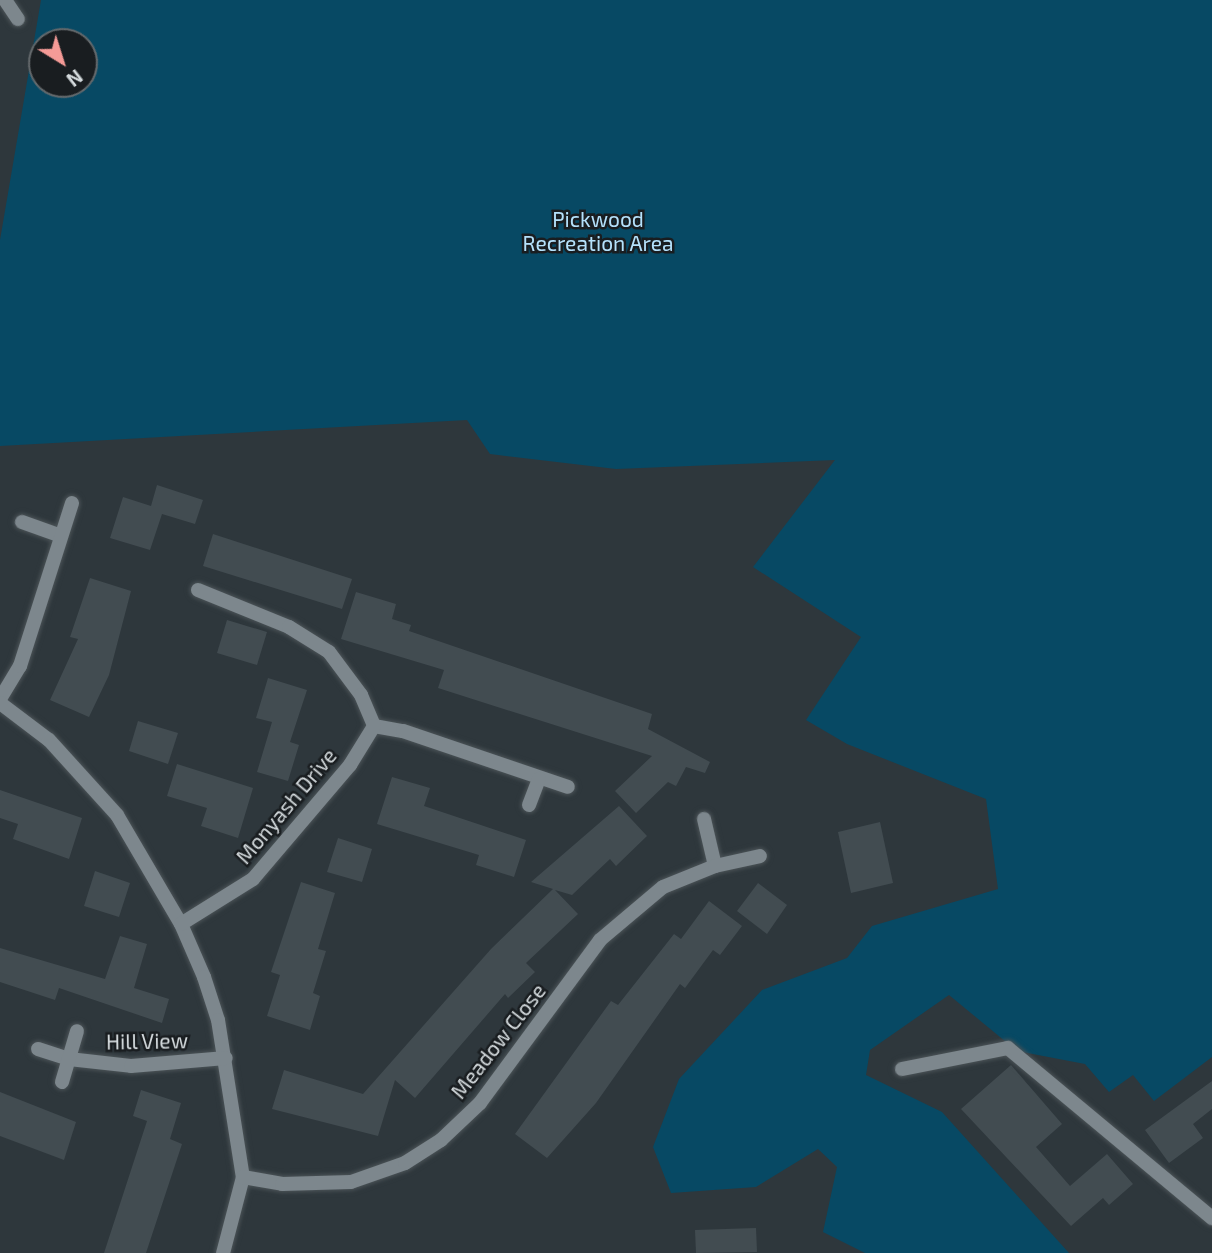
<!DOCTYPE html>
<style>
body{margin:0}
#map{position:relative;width:1212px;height:1253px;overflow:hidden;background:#2e373c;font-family:"Exo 2",sans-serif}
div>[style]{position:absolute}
.green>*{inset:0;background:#074964}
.building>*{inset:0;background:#424c51}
.roads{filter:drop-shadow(0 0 2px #4b5357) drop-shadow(0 0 2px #4b5357)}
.service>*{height:14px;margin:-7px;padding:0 7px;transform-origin:7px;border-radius:7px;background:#7d878d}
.minor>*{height:14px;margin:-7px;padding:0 7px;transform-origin:7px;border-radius:7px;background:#7d878d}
span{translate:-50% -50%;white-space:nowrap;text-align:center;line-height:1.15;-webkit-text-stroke:5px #191d20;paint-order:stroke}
.park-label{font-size:21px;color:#b4e1fb}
.street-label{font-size:21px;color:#d5dbde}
.north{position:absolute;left:28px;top:28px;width:70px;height:70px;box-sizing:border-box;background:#191d20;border:2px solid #64696c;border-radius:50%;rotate:142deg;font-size:19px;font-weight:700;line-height:28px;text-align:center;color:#d5dbde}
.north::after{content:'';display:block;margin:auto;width:24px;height:32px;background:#f59b97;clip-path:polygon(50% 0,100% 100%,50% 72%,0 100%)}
</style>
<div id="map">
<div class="green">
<i style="clip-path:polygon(evenodd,41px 0,1212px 0,1212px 1057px,1154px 1101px,1133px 1075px,1109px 1092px,1085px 1064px,1017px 1051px,949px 995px,870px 1050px,866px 1075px,942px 1112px,1069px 1253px,865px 1253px,823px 1232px,837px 1167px,818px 1149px,756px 1187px,671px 1193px,653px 1147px,679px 1079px,762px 990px,847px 958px,872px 926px,998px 889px,986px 799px,847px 744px,806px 720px,861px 637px,753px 567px,835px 460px,616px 469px,490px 454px,467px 420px,0 446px,0 240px,41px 0,42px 42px,84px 42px,84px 84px,42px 84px,42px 42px)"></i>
</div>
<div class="building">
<i style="clip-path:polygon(157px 485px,203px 500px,195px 524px,162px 514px,150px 550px,110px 538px,123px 497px,151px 506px)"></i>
<i style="clip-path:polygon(213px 534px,352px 579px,342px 609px,203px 566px)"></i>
<i style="clip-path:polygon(90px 578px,131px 591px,109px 675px,89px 717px,50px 700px,78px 639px,70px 637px)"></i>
<i style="clip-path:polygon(356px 592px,396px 604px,392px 619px,411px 625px,409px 631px,652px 714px,648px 729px,710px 762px,705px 773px,686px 767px,676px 786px,668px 782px,636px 813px,615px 791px,652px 756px,438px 688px,444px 670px,341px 639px)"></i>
<i style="clip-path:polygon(227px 620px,267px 632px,257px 665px,217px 653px)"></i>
<i style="clip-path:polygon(268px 678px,307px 690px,290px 742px,299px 745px,288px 781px,257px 772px,272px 722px,256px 718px)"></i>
<i style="clip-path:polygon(138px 721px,178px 733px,168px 764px,129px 751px)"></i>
<i style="clip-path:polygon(177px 764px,253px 788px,238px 838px,201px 826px,207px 808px,167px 796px)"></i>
<i style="clip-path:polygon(392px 777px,430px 788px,424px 806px,526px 840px,514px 877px,476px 865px,479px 855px,377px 824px)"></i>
<i style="clip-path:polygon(0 790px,82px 818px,69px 859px,13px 839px,18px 824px,0 818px)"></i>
<i style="clip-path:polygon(619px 806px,647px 836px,616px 866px,610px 859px,572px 895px,555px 890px,578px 914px,526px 963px,535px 972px,508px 998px,505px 994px,415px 1098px,395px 1080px,378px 1136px,272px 1109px,284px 1070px,363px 1094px,491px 949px,553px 889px,531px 882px)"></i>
<i style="clip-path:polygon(880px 822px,893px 883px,851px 893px,838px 832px)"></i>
<i style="clip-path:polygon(338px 838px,372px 849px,362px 882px,327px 872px)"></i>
<i style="clip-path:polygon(95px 871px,130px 883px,119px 917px,84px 906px)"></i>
<i style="clip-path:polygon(301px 882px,335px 893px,318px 949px,326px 951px,313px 993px,320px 996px,310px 1030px,267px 1016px,280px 975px,271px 972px)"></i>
<i style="clip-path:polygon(758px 883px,787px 905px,767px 934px,737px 911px)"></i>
<i style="clip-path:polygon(709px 901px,742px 926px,720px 955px,713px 950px,685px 988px,680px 984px,596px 1103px,547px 1158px,515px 1134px,611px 1001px,618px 1005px,674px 934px,681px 939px)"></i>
<i style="clip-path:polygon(120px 936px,147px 944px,134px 988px,169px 999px,162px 1023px,59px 988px,55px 1000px,0 982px,0 948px,105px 979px)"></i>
<i style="clip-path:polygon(1011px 1065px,1062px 1124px,1036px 1147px,1070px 1186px,1107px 1154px,1133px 1184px,1109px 1205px,1103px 1198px,1071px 1226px,961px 1109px)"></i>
<i style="clip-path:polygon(1212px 1081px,1212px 1109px,1193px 1124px,1203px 1138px,1169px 1163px,1145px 1130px)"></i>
<i style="clip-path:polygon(141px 1090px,181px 1103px,170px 1139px,182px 1144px,146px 1253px,104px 1253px,147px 1121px,133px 1116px)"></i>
<i style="clip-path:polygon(0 1092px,76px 1122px,64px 1160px,0 1136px)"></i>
<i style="clip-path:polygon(756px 1228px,757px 1252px,696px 1253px,695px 1230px)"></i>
</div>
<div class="roads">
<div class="service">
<i style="left:198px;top:590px;width:98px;rotate:22.1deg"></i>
<i style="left:289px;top:627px;width:47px;rotate:32deg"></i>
<i style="left:329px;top:652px;width:54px;rotate:53.3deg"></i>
<i style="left:38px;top:1049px;width:33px;rotate:18deg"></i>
<i style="left:902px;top:1069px;width:108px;rotate:-11.2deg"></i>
<i style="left:1008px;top:1048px;width:266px;rotate:39.8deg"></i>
</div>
<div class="minor">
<i style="left:5px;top:0;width:23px;rotate:56deg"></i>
<i style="left:22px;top:522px;width:41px;rotate:19.7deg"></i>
<i style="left:361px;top:695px;width:34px;rotate:67deg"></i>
<i style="left:374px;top:726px;width:29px;rotate:10deg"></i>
<i style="left:403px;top:731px;width:174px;rotate:18.7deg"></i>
<i style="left:0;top:699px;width:39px;rotate:-59deg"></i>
<i style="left:20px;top:666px;width:171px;rotate:-72.3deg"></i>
<i style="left:0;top:703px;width:61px;rotate:37.1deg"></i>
<i style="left:49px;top:740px;width:101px;rotate:47.8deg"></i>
<i style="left:117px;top:815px;width:126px;rotate:59.6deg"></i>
<i style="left:181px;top:924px;width:58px;rotate:66.5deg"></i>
<i style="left:204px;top:977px;width:45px;rotate:72deg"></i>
<i style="left:218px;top:1020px;width:159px;rotate:81deg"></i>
<i style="left:243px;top:1177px;width:79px;rotate:104.7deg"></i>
<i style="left:529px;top:805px;width:28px;rotate:-69deg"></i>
<i style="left:704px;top:819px;width:48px;rotate:76.8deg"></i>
<i style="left:181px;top:924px;width:85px;rotate:-32deg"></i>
<i style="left:253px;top:879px;width:150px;rotate:-49.6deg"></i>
<i style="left:350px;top:765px;width:46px;rotate:-58.4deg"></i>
<i style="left:69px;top:1059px;width:62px;rotate:6.4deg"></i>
<i style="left:131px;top:1066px;width:95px;rotate:-4.8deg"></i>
<i style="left:62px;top:1082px;width:53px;rotate:-73.6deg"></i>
<i style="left:243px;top:1177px;width:40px;rotate:10deg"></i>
<i style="left:282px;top:1184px;width:69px;rotate:-1.7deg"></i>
<i style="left:351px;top:1182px;width:57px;rotate:-19.4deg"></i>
<i style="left:405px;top:1163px;width:43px;rotate:-32.6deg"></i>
<i style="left:441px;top:1140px;width:54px;rotate:-43.5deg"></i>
<i style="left:480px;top:1103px;width:202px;rotate:-53.6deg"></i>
<i style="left:600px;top:940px;width:82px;rotate:-40.1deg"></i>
<i style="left:663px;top:887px;width:56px;rotate:-22deg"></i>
<i style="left:715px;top:866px;width:46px;rotate:-12.5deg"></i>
</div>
</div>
<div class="park-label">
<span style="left:598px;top:231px">Pickwood<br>Recreation Area</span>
</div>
<div class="street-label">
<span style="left:286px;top:806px;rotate:-50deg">Monyash Drive</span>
<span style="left:147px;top:1041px;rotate:-1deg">Hill View</span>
<span style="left:498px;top:1041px;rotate:-52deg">Meadow Close</span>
</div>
<div class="north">N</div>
</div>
